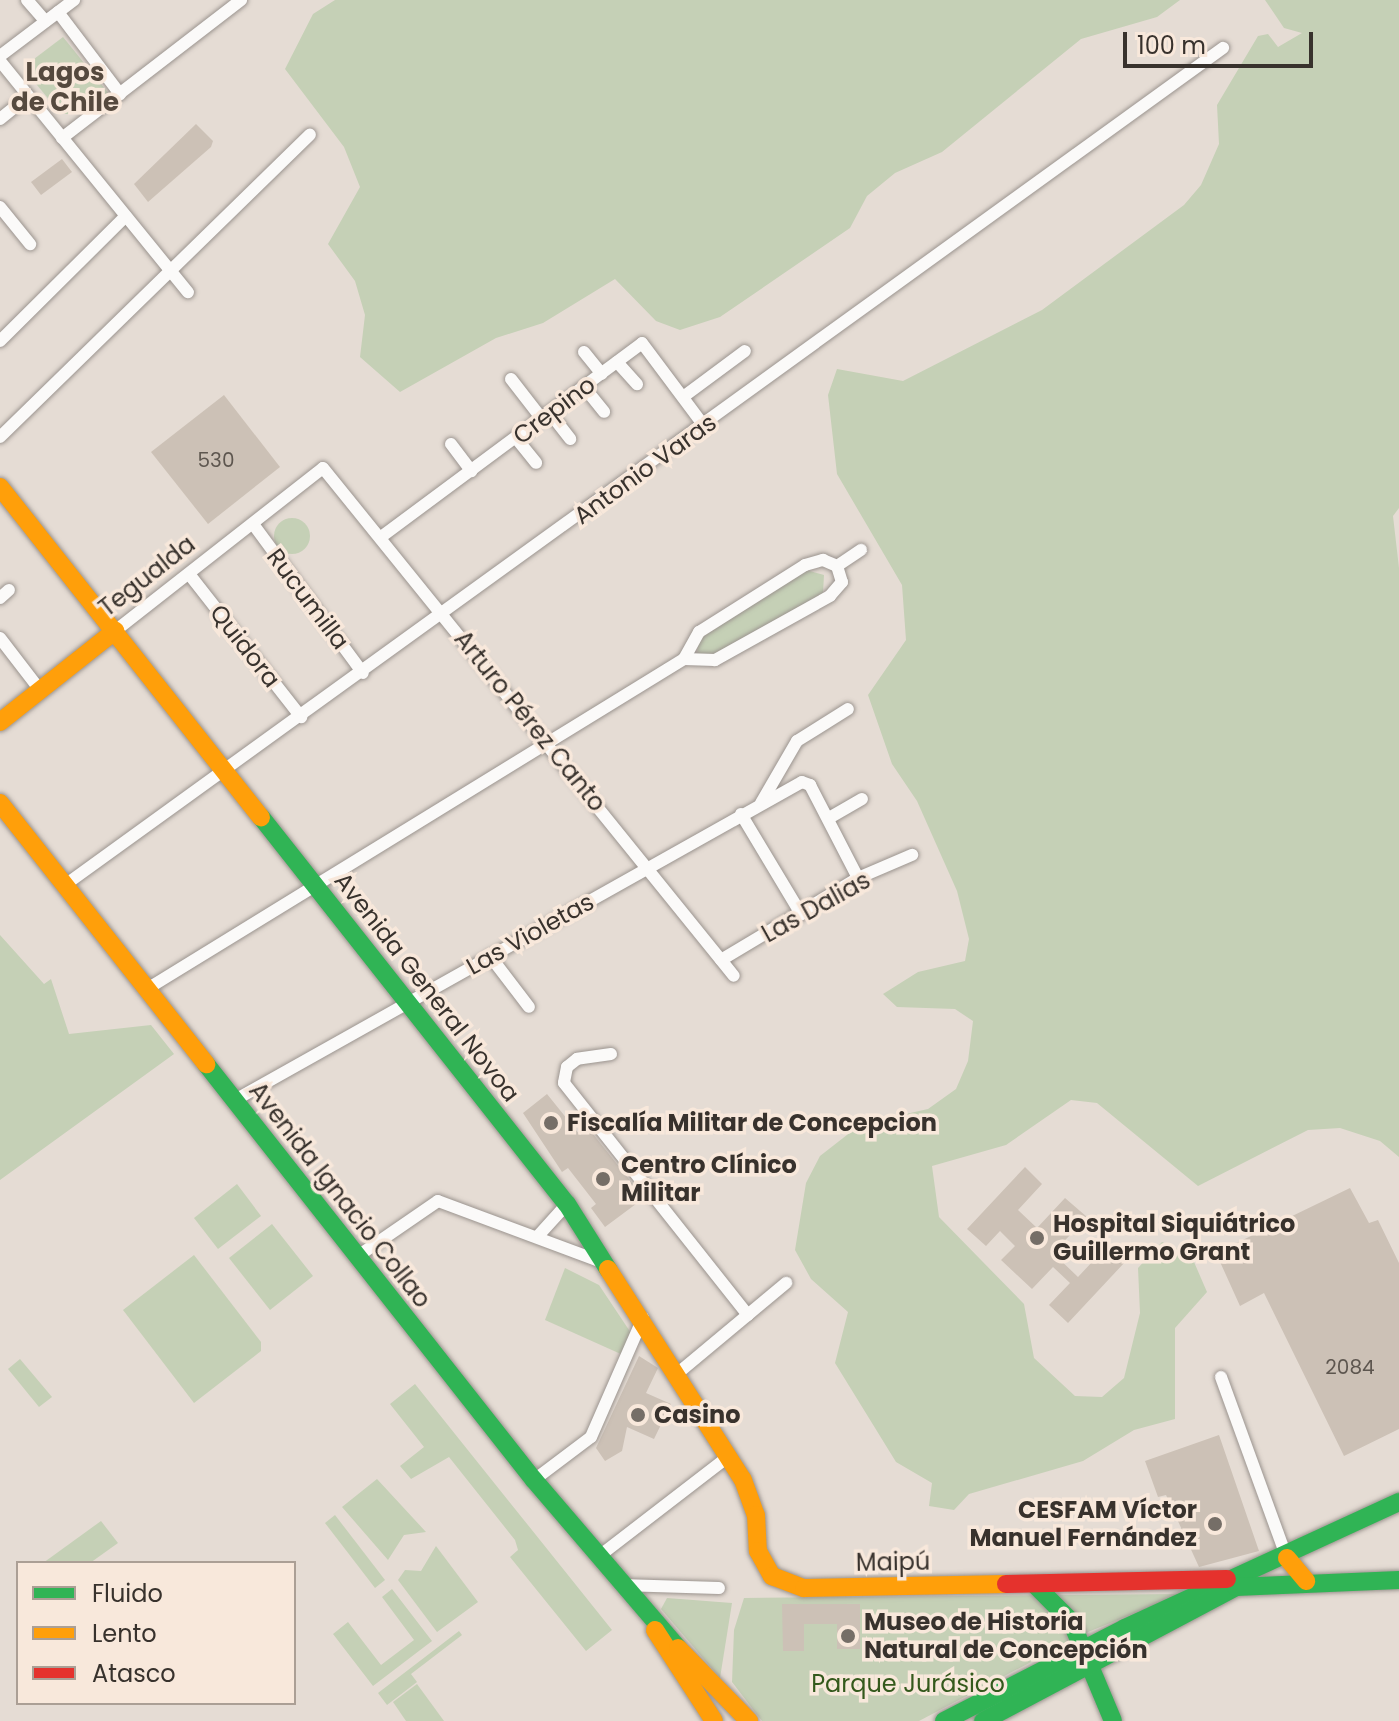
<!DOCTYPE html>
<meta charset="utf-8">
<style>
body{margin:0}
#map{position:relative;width:1399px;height:1721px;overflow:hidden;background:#e5dcd4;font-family:Poppins,sans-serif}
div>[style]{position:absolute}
.green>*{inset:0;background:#c5d0b6}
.round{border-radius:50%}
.building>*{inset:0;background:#ccc1b6}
.roads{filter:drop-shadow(0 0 2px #9b948f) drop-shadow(0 0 2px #9b948f)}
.street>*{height:12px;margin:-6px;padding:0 6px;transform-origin:6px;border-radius:6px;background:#fbfaf9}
.fast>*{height:18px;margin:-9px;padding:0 9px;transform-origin:9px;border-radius:9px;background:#30b455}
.slow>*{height:18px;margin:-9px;padding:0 9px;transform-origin:9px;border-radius:9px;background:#ff9f0a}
.jam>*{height:18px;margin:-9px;padding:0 9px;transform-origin:9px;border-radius:9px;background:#e5322d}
.dots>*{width:22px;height:22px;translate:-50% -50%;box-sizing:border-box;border:4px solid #f8e8db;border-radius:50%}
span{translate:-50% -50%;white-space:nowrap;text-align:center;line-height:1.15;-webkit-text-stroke:7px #f8e8db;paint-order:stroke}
.number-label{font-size:20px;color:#5d564f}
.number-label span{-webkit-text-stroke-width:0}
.street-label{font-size:24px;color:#38322d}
.poi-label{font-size:24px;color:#38322d;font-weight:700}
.left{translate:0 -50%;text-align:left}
.right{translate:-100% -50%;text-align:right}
.park-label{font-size:24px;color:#34591c}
.neighbourhood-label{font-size:26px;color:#55493e;font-weight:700}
.legend{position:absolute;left:16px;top:1561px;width:280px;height:144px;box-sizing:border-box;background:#f8e8db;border:2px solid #ab9f95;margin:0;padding:10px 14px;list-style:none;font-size:24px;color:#38322d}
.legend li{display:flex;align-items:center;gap:16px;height:40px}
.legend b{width:40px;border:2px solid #ab9f95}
.scale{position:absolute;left:1123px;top:32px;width:190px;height:36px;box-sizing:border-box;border:4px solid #38322d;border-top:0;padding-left:10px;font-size:24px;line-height:28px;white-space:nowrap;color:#38322d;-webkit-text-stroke:6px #f8e8db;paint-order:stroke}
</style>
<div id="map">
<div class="green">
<i style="clip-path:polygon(335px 0,1180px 0,1157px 17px,1081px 39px,942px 152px,895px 173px,867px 196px,850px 228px,720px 317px,680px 330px,656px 321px,615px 279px,543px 323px,496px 338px,400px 392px,360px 357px,365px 315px,355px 281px,328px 244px,360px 187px,344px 147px,285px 69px,313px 14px)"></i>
<i style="clip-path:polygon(1265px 0,1399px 0,1399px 508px,1393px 516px,1399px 568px,1399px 1157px,1380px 1141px,1340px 1128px,1308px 1130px,1198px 1186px,1097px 1103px,1071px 1100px,1006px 1145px,932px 1166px,939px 1217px,1024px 1304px,1034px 1358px,1075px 1396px,1102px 1397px,1124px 1378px,1140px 1313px,1138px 1268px,1162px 1242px,1191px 1255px,1207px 1292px,1175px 1328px,1175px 1419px,1134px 1430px,1083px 1461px,969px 1494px,954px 1510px,929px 1506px,932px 1483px,896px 1462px,835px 1363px,848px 1312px,811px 1279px,795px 1250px,806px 1183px,820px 1156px,861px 1124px,928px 1109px,956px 1089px,968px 1061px,973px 1021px,955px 1009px,897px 1007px,883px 994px,918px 972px,965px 961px,969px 939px,957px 891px,917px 801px,892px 764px,868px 695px,906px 640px,902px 585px,837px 474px,828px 395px,837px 369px,903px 381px,1042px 310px,1184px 205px,1201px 185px,1219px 144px,1217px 105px,1258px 36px,1268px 34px,1278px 47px,1302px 33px,1284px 28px)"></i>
<i style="clip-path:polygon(63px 37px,110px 95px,79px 114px,61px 114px,32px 79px,34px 59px)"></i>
<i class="round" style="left:274px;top:518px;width:36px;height:36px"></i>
<i style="clip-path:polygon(806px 570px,824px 575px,823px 593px,713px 655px,697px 657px,698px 640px)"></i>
<i style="clip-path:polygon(0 935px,44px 984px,51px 979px,69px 1034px,151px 1025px,174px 1054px,0 1180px)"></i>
<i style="clip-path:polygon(237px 1184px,261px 1216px,218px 1249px,194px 1218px)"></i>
<i style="clip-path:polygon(272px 1224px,313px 1276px,270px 1310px,229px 1258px)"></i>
<i style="clip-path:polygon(194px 1255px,261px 1342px,261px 1351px,194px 1403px,123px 1310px)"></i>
<i style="clip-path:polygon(565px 1268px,599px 1285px,635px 1339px,623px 1355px,545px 1320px)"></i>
<i style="clip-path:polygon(20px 1359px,52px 1397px,39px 1407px,8px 1369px)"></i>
<i style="clip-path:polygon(415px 1384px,612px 1630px,586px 1651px,510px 1557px,518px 1550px,515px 1540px,449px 1457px,411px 1479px,400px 1466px,424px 1447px,390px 1404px)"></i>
<i style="clip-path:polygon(377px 1479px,426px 1532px,404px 1535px,388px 1560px,342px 1507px)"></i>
<i style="clip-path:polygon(335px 1515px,385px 1580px,375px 1588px,325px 1523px)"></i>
<i style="clip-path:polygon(101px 1521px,118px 1543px,90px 1563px,43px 1563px)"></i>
<i style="clip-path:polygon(436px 1546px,478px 1602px,437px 1632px,398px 1580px,405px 1570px,421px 1571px)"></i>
<i style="clip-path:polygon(392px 1589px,432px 1641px,373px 1686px,333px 1634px,348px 1622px,381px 1665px,414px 1640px,382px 1597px)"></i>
<i style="clip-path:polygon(1182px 1594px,1088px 1632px,919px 1721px,762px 1721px,732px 1682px,734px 1630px,744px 1598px)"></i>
<i style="clip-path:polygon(667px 1598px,732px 1603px,720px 1678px,661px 1609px)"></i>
<i style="clip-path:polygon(459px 1631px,462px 1635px,411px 1674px,417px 1682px,387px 1705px,378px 1693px)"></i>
<i style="clip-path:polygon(417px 1684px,444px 1721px,406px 1721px,393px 1702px)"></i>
</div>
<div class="building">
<i style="clip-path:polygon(196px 124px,213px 141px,211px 147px,148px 202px,134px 184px)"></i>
<i style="clip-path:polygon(62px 159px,72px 172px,41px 195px,31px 182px)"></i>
<i style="clip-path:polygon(224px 395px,280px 467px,208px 524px,151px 452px)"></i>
<i style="clip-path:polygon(547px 1094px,580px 1135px,589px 1129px,644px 1198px,605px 1227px,591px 1208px,596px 1204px,568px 1168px,562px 1172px,523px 1113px)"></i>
<i style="clip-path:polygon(1025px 1167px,1042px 1184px,1018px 1210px,1037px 1228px,1065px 1198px,1087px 1217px,1053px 1253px,1078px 1277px,1107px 1246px,1125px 1262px,1068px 1323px,1049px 1305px,1070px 1283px,1053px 1267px,1032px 1289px,1001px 1260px,1015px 1246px,1000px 1231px,986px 1246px,967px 1229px)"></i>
<i style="clip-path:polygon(1350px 1188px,1369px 1223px,1378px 1220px,1399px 1263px,1399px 1429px,1344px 1456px,1264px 1293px,1240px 1306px,1216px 1253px)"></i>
<i style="clip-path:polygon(639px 1356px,658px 1368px,646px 1393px,671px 1404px,654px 1439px,627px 1427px,622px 1451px,605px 1461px,596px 1448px)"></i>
<i style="clip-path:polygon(1219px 1435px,1259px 1551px,1199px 1567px,1166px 1495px,1158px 1497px,1145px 1461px)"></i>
<i style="clip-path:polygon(782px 1604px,860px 1604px,860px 1649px,837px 1649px,837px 1624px,804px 1624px,804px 1651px,783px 1651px)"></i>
</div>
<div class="roads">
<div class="street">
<i style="left:27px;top:0;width:28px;rotate:49deg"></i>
<i style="left:58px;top:12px;width:103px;rotate:52.9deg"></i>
<i style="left:0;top:56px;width:93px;rotate:-37.1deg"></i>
<i style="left:0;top:61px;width:298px;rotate:50.9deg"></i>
<i style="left:0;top:119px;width:36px;rotate:-39deg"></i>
<i style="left:62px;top:138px;width:226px;rotate:-37.6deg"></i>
<i style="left:0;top:207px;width:48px;rotate:51deg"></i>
<i style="left:0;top:341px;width:177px;rotate:-44.8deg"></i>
<i style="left:584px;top:352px;width:28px;rotate:51deg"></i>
<i style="left:617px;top:362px;width:30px;rotate:48deg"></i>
<i style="left:511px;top:379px;width:51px;rotate:52.2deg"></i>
<i style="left:584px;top:387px;width:32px;rotate:51deg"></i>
<i style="left:683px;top:397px;width:77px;rotate:-36.6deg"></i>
<i style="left:550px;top:413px;width:33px;rotate:52deg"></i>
<i style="left:0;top:437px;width:433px;rotate:-44.3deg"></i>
<i style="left:516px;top:438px;width:32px;rotate:51deg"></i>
<i style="left:451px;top:444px;width:34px;rotate:53deg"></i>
<i style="left:253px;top:524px;width:185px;rotate:53.6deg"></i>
<i style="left:381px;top:537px;width:325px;rotate:-36.6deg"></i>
<i style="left:642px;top:343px;width:104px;rotate:53.2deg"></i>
<i style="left:837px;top:566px;width:29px;rotate:-34deg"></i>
<i style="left:189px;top:574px;width:182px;rotate:51.9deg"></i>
<i style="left:0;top:598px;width:12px;rotate:-42deg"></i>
<i style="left:115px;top:631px;width:264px;rotate:-38.1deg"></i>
<i style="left:323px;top:468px;width:653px;rotate:51.03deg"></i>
<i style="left:0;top:638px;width:66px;rotate:52.4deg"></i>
<i style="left:761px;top:803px;width:72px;rotate:-59.9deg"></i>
<i style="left:797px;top:741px;width:60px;rotate:-32.1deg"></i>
<i style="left:741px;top:814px;width:117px;rotate:59deg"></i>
<i style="left:829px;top:818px;width:38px;rotate:-30deg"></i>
<i style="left:65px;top:885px;width:1429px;rotate:-35.86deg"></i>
<i style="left:490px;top:956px;width:64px;rotate:52.6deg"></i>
<i style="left:721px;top:960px;width:160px;rotate:-30.9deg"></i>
<i style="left:858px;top:878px;width:59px;rotate:-23.1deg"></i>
<i style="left:147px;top:989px;width:630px;rotate:-31.57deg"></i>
<i style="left:684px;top:659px;width:31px;rotate:-61deg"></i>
<i style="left:699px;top:632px;width:125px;rotate:-32.3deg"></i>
<i style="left:805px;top:565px;width:19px;rotate:-16deg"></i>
<i style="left:823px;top:560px;width:15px;rotate:23deg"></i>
<i style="left:837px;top:566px;width:17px;rotate:73deg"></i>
<i style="left:842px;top:582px;width:18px;rotate:131deg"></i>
<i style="left:830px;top:596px;width:132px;rotate:150.9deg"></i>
<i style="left:715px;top:660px;width:31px;rotate:-178deg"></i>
<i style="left:611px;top:1054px;width:34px;rotate:172deg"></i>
<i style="left:577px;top:1059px;width:13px;rotate:141deg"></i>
<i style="left:567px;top:1067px;width:16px;rotate:101deg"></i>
<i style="left:564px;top:1083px;width:296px;rotate:51.6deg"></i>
<i style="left:235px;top:1100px;width:650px;rotate:-29.29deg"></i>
<i style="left:802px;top:782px;width:9px;rotate:21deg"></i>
<i style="left:810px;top:785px;width:105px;rotate:62.7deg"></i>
<i style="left:538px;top:1236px;width:43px;rotate:-47.8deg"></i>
<i style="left:358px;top:1256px;width:97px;rotate:-34.5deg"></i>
<i style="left:438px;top:1201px;width:178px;rotate:20.4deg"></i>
<i style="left:678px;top:1373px;width:141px;rotate:-39.8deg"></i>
<i style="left:1221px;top:1377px;width:193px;rotate:70deg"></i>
<i style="left:534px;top:1480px;width:71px;rotate:-37deg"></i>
<i style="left:591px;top:1437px;width:130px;rotate:-66.4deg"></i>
<i style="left:598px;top:1557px;width:165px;rotate:-37.6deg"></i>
<i style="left:621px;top:1585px;width:98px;rotate:1.8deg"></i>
</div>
<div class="fast">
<i style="left:261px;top:817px;width:493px;rotate:51.7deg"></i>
<i style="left:567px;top:1204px;width:77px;rotate:57.8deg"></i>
<i style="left:206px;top:1064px;width:530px;rotate:51.75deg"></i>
<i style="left:534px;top:1480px;width:221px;rotate:49.4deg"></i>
<i style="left:1034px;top:1584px;width:52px;rotate:45deg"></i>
<i style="left:1071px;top:1621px;width:108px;rotate:67.2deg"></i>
<i style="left:944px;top:1721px;width:203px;rotate:-27.2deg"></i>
<i style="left:1125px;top:1628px;width:302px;rotate:-24.7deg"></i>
<i style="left:983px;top:1721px;width:286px;rotate:-27.9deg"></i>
<i style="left:1236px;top:1587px;width:163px;rotate:-2.5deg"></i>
</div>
<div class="slow">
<i style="left:0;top:487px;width:421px;rotate:51.7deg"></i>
<i style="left:0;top:722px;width:147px;rotate:-38.4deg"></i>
<i style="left:0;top:803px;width:333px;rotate:51.7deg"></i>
<i style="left:608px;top:1269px;width:250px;rotate:57.4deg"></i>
<i style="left:743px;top:1480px;width:37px;rotate:70deg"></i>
<i style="left:756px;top:1515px;width:36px;rotate:87deg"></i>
<i style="left:758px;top:1551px;width:29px;rotate:61deg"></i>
<i style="left:772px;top:1576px;width:34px;rotate:21deg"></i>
<i style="left:804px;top:1588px;width:202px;rotate:-1.1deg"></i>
<i style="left:1287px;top:1558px;width:30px;rotate:50deg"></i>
<i style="left:655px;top:1630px;width:108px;rotate:57deg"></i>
<i style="left:678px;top:1648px;width:102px;rotate:45.8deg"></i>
</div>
<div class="jam">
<i style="left:1006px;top:1584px;width:221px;rotate:-1.3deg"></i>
</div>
</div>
<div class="dots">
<i style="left:551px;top:1123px;background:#756e67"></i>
<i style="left:603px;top:1179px;background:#756e67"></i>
<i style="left:1037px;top:1238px;background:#756e67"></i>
<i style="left:638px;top:1415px;background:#756e67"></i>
<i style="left:1215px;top:1524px;background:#756e67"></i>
<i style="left:848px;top:1636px;background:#756e67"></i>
</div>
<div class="number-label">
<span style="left:216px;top:460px">530</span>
<span style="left:1350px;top:1367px">2084</span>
</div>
<div class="street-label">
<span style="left:554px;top:410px;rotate:-37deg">Crepino</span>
<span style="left:645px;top:469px;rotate:-36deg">Antonio Varas</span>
<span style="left:147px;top:576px;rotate:-38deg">Tegualda</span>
<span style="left:308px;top:599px;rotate:53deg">Rucumilla</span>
<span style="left:245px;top:646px;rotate:52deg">Quidora</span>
<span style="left:530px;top:721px;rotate:51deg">Arturo Pérez Canto</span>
<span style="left:816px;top:907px;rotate:-29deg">Las Dalias</span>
<span style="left:530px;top:934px;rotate:-29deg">Las Violetas</span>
<span style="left:427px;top:987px;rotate:52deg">Avenida General Novoa</span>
<span style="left:340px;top:1195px;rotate:52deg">Avenida Ignacio Collao</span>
<span style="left:893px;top:1562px;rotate:-1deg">Maipú</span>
</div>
<div class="poi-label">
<span class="left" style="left:567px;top:1123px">Fiscalía Militar de Concepcion</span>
<span class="left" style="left:621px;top:1179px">Centro Clínico<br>Militar</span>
<span class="left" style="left:1053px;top:1238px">Hospital Siquiátrico<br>Guillermo Grant</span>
<span class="left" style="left:654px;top:1415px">Casino</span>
<span class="right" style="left:1197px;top:1524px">CESFAM Víctor<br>Manuel Fernández</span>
<span class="left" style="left:864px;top:1636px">Museo de Historia<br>Natural de Concepción</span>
</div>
<div class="park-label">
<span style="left:908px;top:1684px">Parque Jurásico</span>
</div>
<div class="neighbourhood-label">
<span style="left:65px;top:88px">Lagos<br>de Chile</span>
</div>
<ul class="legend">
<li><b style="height:10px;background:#30b455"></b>Fluido</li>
<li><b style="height:10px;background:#ff9f0a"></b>Lento</li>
<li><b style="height:10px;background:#e5322d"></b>Atasco</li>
</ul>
<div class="scale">100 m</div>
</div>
